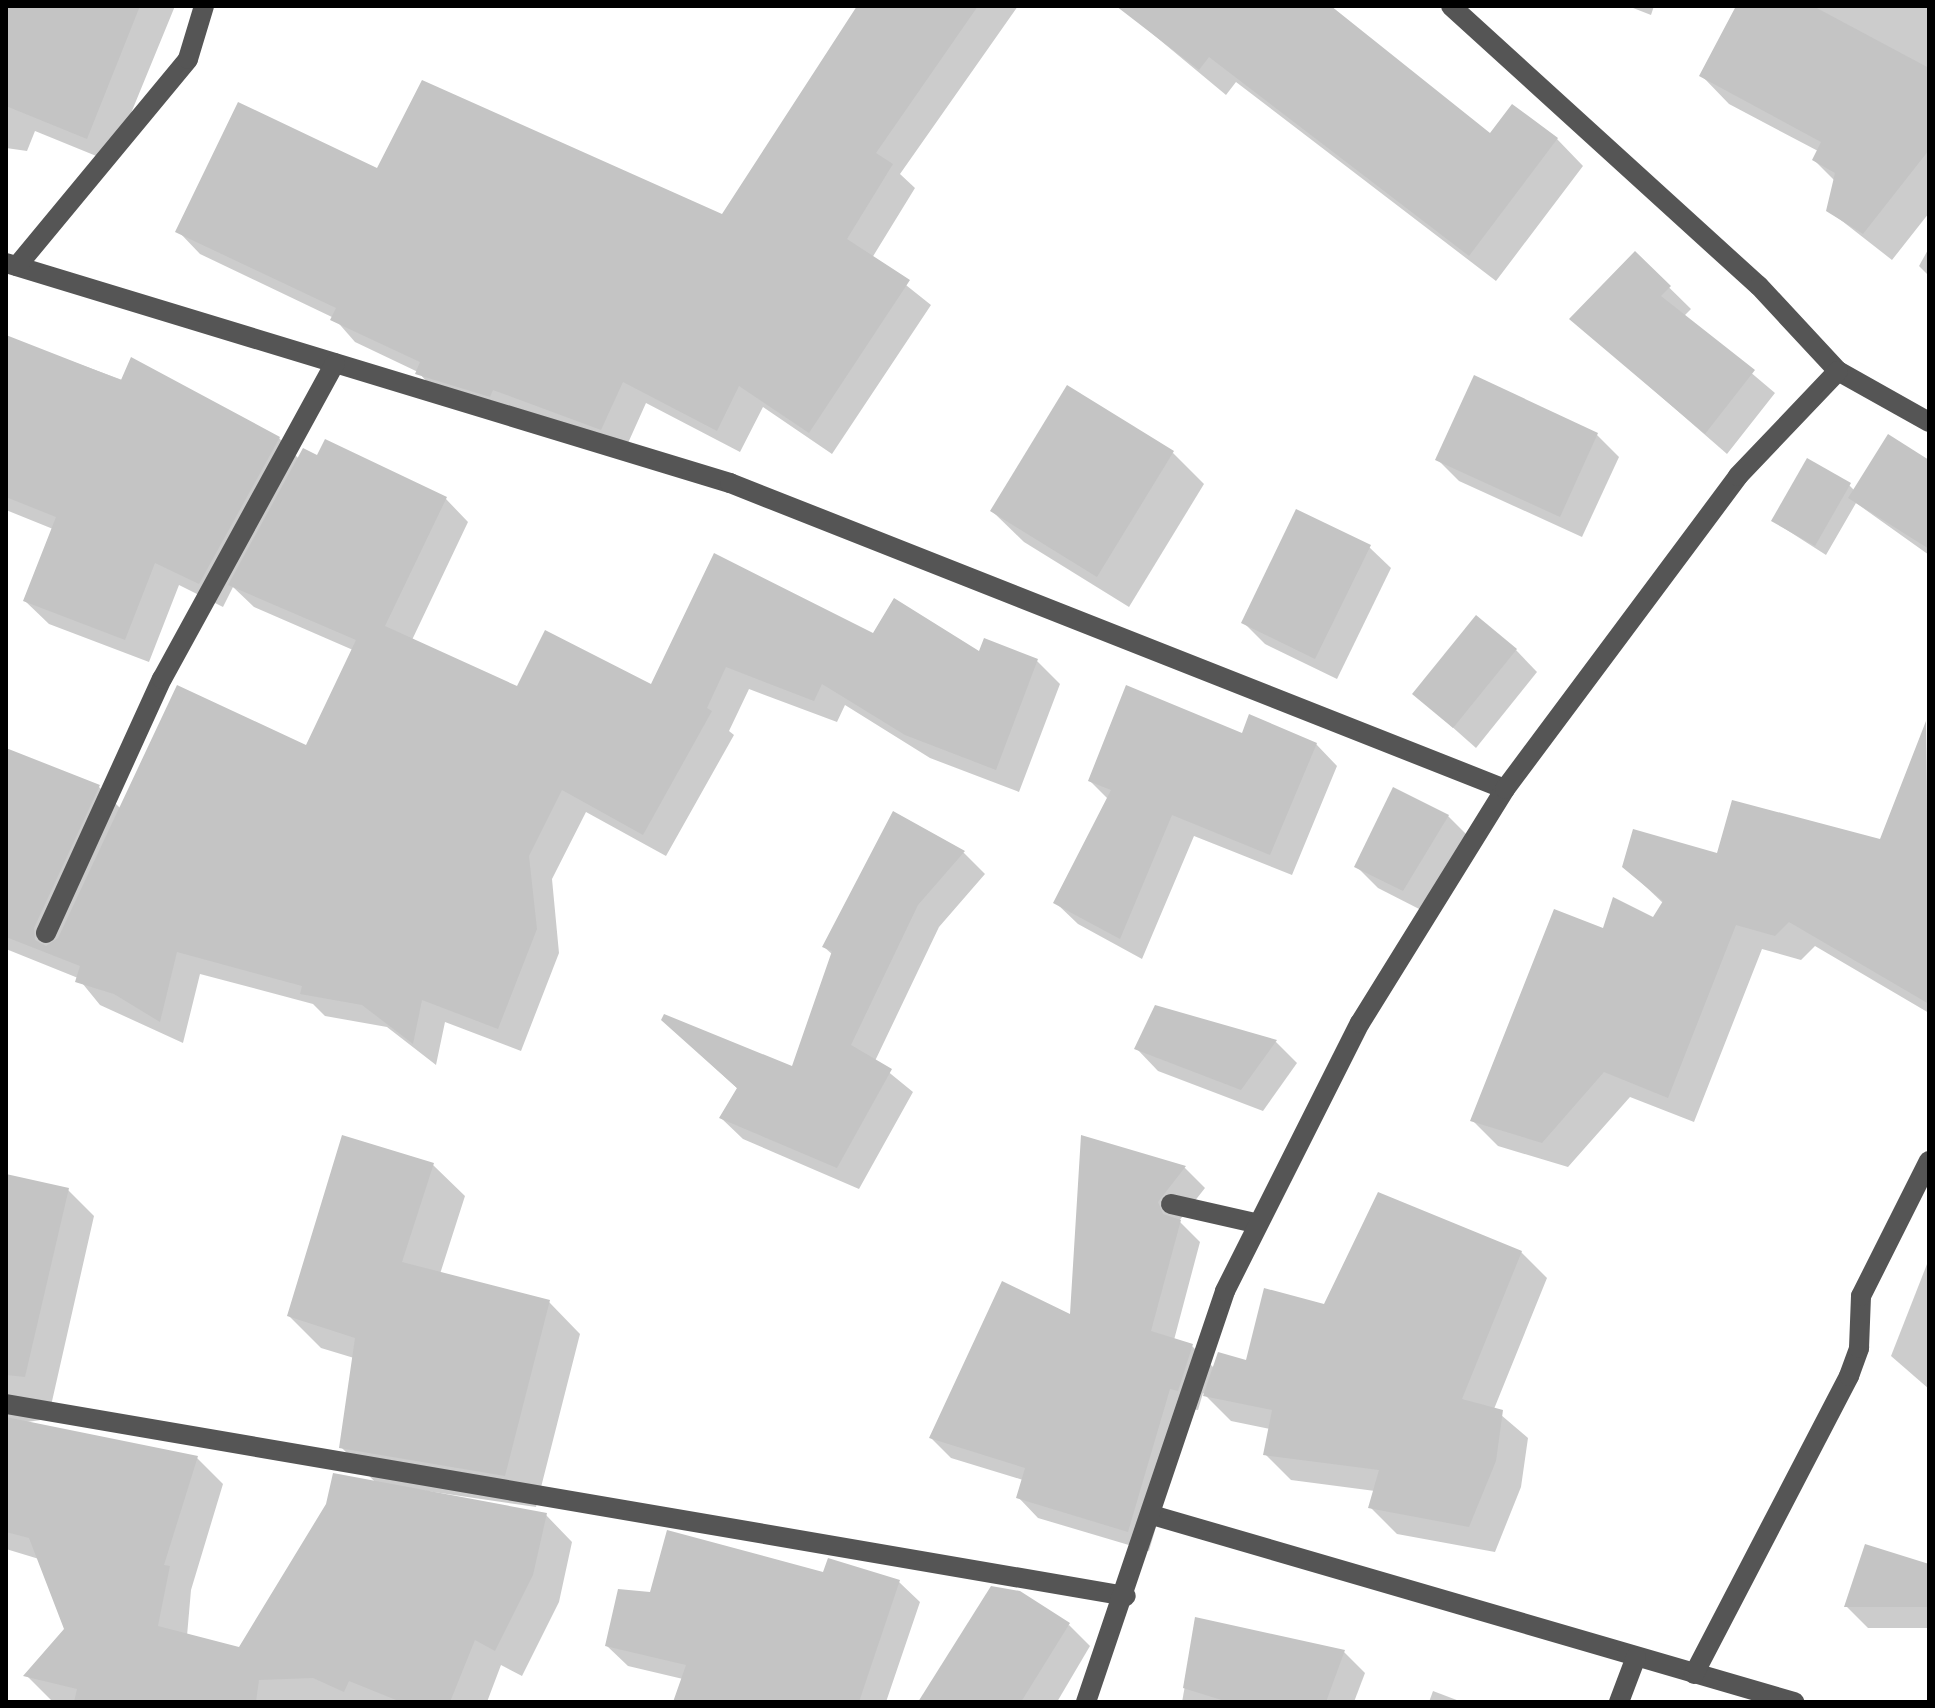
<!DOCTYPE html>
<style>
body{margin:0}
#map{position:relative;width:1935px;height:1708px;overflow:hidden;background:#fff;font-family:"DM Sans",sans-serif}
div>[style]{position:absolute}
.shadow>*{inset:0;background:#0003}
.building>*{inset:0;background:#c4c4c4}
.minor>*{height:20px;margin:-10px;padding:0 10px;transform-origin:10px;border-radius:10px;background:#555}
span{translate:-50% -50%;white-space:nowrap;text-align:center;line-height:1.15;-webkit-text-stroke:7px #fff;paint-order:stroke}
.frame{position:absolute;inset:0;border:8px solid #000;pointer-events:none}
</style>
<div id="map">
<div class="shadow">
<i style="clip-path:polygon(6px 6px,175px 6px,111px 162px,35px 131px,27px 151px,6px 148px)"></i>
<i style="clip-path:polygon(867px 6px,1018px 6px,900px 174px,915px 188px,872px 258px,931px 305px,832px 454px,763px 407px,740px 452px,646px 403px,624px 452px,440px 396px,418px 372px,355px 342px,334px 318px,200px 254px,178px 231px,378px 170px,723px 217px)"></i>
<i style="clip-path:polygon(1119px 6px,1330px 6px,1490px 136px,1557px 139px,1583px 166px,1496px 281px,1236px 82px,1226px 95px)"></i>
<i style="clip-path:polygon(1628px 6px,1654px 6px,1651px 15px)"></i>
<i style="clip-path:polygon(1738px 6px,1929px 6px,1929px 213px,1892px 260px,1828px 210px,1835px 181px,1814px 160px,1818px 151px,1729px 104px,1702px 76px)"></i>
<i style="clip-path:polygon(1929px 248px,1929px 276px,1919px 266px)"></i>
<i style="clip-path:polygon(1635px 254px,1691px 309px,1684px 316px,1775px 393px,1727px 454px,1572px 319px)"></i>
<i style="clip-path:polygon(6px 337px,279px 438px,299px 459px,446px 499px,468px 522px,412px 640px,518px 688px,652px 686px,715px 555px,874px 635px,1037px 661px,1060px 684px,1019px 792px,930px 758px,845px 705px,837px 722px,749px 689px,729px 731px,734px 735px,666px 856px,586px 812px,552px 879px,559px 953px,521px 1051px,445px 1022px,436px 1065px,387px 1027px,325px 1016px,313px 1004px,200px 974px,183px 1043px,100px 1005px,78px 978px,6px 949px,6px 750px,98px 786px,120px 808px,307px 748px,353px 650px,254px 607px,233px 587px,223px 607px,179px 585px,149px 662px,49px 624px,25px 601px,53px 529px,6px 510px)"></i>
<i style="clip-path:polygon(1475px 378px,1597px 435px,1619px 457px,1582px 537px,1459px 481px,1437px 459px)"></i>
<i style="clip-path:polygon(1173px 453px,1204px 484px,1129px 607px,1024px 542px,992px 511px)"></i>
<i style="clip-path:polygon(1929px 462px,1929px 555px,1856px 503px,1826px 555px,1773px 521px,1849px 485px,1855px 491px)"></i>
<i style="clip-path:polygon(1369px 547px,1391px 568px,1337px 679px,1265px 644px,1243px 622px)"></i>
<i style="clip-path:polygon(1516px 650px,1537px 672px,1476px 748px,1415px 694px)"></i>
<i style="clip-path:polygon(1926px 725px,1929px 1013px,1815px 946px,1801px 960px,1762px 949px,1694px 1122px,1630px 1097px,1568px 1167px,1498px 1146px,1472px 1120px,1605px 931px,1654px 919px,1664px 904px,1624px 866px,1881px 841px)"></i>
<i style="clip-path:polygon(1316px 744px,1337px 766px,1292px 875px,1194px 836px,1142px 959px,1078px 924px,1056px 903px,1108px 799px,1090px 781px)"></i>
<i style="clip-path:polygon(1394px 789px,1448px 816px,1470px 838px,1425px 912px,1378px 888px,1356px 866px)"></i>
<i style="clip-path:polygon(894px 814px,964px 853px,985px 874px,939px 927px,875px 1061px,913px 1092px,859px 1189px,743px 1139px,721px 1118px,738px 1089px,663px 1020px,794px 1069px,833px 955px,824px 947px)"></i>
<i style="clip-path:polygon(1276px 1042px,1297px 1063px,1263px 1111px,1158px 1071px,1137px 1049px)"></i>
<i style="clip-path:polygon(1083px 1137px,1185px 1168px,1205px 1188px,1179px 1221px,1200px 1242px,1174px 1340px,1192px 1346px,1215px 1369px,1247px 1363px,1325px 1306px,1521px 1252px,1547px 1278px,1494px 1409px,1528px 1438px,1521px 1487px,1495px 1552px,1397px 1534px,1371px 1508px,1375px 1491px,1291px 1480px,1265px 1454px,1270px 1429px,1231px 1421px,1203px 1393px,1198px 1410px,1190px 1409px,1149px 1551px,1038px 1518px,1018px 1497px,1023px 1480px,951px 1458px,931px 1438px,1072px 1317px)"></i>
<i style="clip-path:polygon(433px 1165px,465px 1196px,440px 1274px,549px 1302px,580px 1334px,536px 1507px,379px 1484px,546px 1515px,572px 1542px,559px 1602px,522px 1676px,501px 1665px,487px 1702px,52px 1701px,26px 1675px,66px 1629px,39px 1559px,6px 1549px,6px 1176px,68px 1190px,94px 1216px,48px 1419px,27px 1422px,197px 1458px,223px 1484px,191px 1590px,187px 1636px,240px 1649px,377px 1484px,341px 1447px,354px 1358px,321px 1348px,289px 1316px)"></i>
<i style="clip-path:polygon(1929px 1259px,1929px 1389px,1891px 1356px)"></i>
<i style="clip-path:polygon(1929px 1566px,1929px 1628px,1868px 1628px,1846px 1606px)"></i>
<i style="clip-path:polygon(824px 1574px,899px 1582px,920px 1602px,886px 1702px,675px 1702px,683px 1679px,628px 1666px,607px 1646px,651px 1594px)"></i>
<i style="clip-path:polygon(1197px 1620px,1344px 1652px,1365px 1673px,1354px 1702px,1182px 1702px)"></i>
<i style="clip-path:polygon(1069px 1625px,1090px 1646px,1057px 1702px,920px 1702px)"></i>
<i style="clip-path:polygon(1433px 1691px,1462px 1702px,1429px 1702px)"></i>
</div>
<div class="building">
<i style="clip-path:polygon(6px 6px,140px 6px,87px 139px,6px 106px)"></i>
<i style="clip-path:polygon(857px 6px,978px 6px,876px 153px,893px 164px,847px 239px,910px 280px,809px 433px,739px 386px,717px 431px,623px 382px,601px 430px,493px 390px,490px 397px,415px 374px,420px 362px,330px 320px,336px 308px,175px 232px,238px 102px,377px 168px,422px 80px,722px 214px)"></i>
<i style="clip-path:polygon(1116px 6px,1331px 6px,1490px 133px,1512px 104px,1558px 138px,1469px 256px,1209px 57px,1199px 70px)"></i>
<i style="clip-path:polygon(1736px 6px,1813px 6px,1929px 68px,1929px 150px,1863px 234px,1826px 211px,1835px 173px,1812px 160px,1821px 142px,1699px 76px)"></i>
<i style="clip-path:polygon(1635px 251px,1671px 286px,1661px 296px,1755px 370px,1705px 434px,1569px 319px)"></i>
<i style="clip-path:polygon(6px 335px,121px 380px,131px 357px,280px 437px,199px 584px,155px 563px,125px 640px,23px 601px,56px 517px,6px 497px)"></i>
<i style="clip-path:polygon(1474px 375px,1598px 433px,1560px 517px,1435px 460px)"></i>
<i style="clip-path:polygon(1067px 385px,1174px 451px,1097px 577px,990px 511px)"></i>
<i style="clip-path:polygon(1888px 434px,1929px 460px,1929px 549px,1848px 498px)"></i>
<i style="clip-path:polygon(325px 439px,447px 497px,385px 626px,517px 686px,545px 630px,651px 684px,714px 553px,873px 633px,894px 598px,979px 651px,984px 638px,1038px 659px,996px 770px,905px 735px,822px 684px,814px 701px,726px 667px,707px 708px,712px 711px,643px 835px,562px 790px,529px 856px,537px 929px,498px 1029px,422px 1000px,413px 1044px,362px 1005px,300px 994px,302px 986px,177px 952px,160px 1022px,114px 994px,75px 982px,80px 966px,6px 937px,6px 748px,100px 785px,34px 928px,35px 940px,46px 946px,58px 938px,177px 685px,306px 745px,356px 640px,228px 585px,303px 448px,317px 455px)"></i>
<i style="clip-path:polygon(1807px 458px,1851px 483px,1815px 546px,1771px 521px)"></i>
<i style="clip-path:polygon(1296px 509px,1371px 545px,1315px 659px,1241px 623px)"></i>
<i style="clip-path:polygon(1476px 615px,1517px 649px,1453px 728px,1412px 694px)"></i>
<i style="clip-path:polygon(1126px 685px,1242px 733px,1249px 714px,1317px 743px,1270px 855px,1172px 815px,1120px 939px,1053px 903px,1111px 790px,1088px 781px)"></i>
<i style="clip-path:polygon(1926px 721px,1929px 1004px,1789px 922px,1775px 936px,1736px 925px,1668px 1098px,1604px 1072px,1542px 1143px,1470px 1121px,1554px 909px,1603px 928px,1613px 897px,1653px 917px,1663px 901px,1622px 867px,1633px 829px,1717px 853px,1732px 800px,1880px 839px)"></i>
<i style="clip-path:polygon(1393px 787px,1449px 815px,1403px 891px,1354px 867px)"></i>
<i style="clip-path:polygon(893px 811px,965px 851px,918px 905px,851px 1045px,892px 1069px,837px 1168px,719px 1118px,737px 1088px,661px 1020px,664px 1014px,792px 1066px,832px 951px,822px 947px)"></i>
<i style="clip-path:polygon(1155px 1005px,1277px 1040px,1241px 1090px,1134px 1049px)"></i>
<i style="clip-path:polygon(342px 1135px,434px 1163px,402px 1262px,550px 1300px,505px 1476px,339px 1448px,355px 1338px,287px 1316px)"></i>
<i style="clip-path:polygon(1081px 1135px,1186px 1166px,1158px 1202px,1163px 1214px,1181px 1220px,1151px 1331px,1193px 1344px,1178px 1391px,1170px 1389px,1128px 1532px,1016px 1498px,1025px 1468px,929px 1438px,1002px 1281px,1070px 1314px)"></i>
<i style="clip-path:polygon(6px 1174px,69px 1188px,25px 1377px,6px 1375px)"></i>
<i style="clip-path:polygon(1378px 1192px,1522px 1251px,1462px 1399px,1503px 1410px,1496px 1461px,1469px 1527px,1368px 1508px,1379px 1470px,1263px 1455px,1272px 1410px,1203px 1396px,1218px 1352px,1246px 1360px,1264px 1288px,1324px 1304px)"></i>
<i style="clip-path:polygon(6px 1417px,198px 1456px,164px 1565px,170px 1566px,158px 1626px,239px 1647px,326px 1504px,333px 1473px,547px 1513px,533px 1575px,495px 1651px,475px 1640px,450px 1702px,401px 1702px,349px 1681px,344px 1692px,313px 1678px,259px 1680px,256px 1702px,74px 1702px,77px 1689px,23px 1676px,64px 1629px,29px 1538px,6px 1532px)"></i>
<i style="clip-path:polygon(667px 1530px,823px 1572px,828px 1558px,900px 1580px,859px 1702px,673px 1702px,686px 1665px,605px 1646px,618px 1589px,650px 1592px)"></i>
<i style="clip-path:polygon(1865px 1544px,1929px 1564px,1929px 1607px,1844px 1607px)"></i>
<i style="clip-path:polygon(991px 1586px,1020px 1591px,1070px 1623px,1021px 1702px,918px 1702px)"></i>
<i style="clip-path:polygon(1195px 1617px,1345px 1650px,1326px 1702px,1228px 1702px,1183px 1688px)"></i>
</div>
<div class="minor">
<i style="left:1451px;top:6px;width:416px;rotate:42.3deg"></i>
<i style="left:1759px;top:286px;width:116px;rotate:47.1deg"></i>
<i style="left:1838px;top:371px;width:104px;rotate:29.3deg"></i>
<i style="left:6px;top:263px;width:757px;rotate:16.9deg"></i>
<i style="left:730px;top:483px;width:833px;rotate:21.55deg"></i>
<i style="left:17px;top:266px;width:268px;rotate:-50.4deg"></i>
<i style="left:188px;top:59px;width:55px;rotate:-73.2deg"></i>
<i style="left:46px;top:933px;width:279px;rotate:-65.5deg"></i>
<i style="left:162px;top:679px;width:360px;rotate:-61.3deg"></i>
<i style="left:1171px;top:1204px;width:86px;rotate:12.7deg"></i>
<i style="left:6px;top:1404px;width:1136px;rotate:9.73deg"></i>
<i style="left:1152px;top:1515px;width:669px;rotate:16.24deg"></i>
<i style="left:1694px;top:1674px;width:336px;rotate:-62.5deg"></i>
<i style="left:1849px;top:1376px;width:30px;rotate:-70deg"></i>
<i style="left:1859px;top:1348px;width:52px;rotate:-87.8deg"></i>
<i style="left:1861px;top:1296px;width:151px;rotate:-63.3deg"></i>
<i style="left:1086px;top:1702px;width:434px;rotate:-71.3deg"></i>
<i style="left:1225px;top:1291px;width:300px;rotate:-63.3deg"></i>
<i style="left:1360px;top:1023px;width:275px;rotate:-58.2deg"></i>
<i style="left:1505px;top:789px;width:390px;rotate:-53.3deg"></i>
<i style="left:1738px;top:476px;width:145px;rotate:-46.4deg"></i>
<i style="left:1619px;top:1702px;width:48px;rotate:-69.3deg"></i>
</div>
<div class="frame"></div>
</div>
